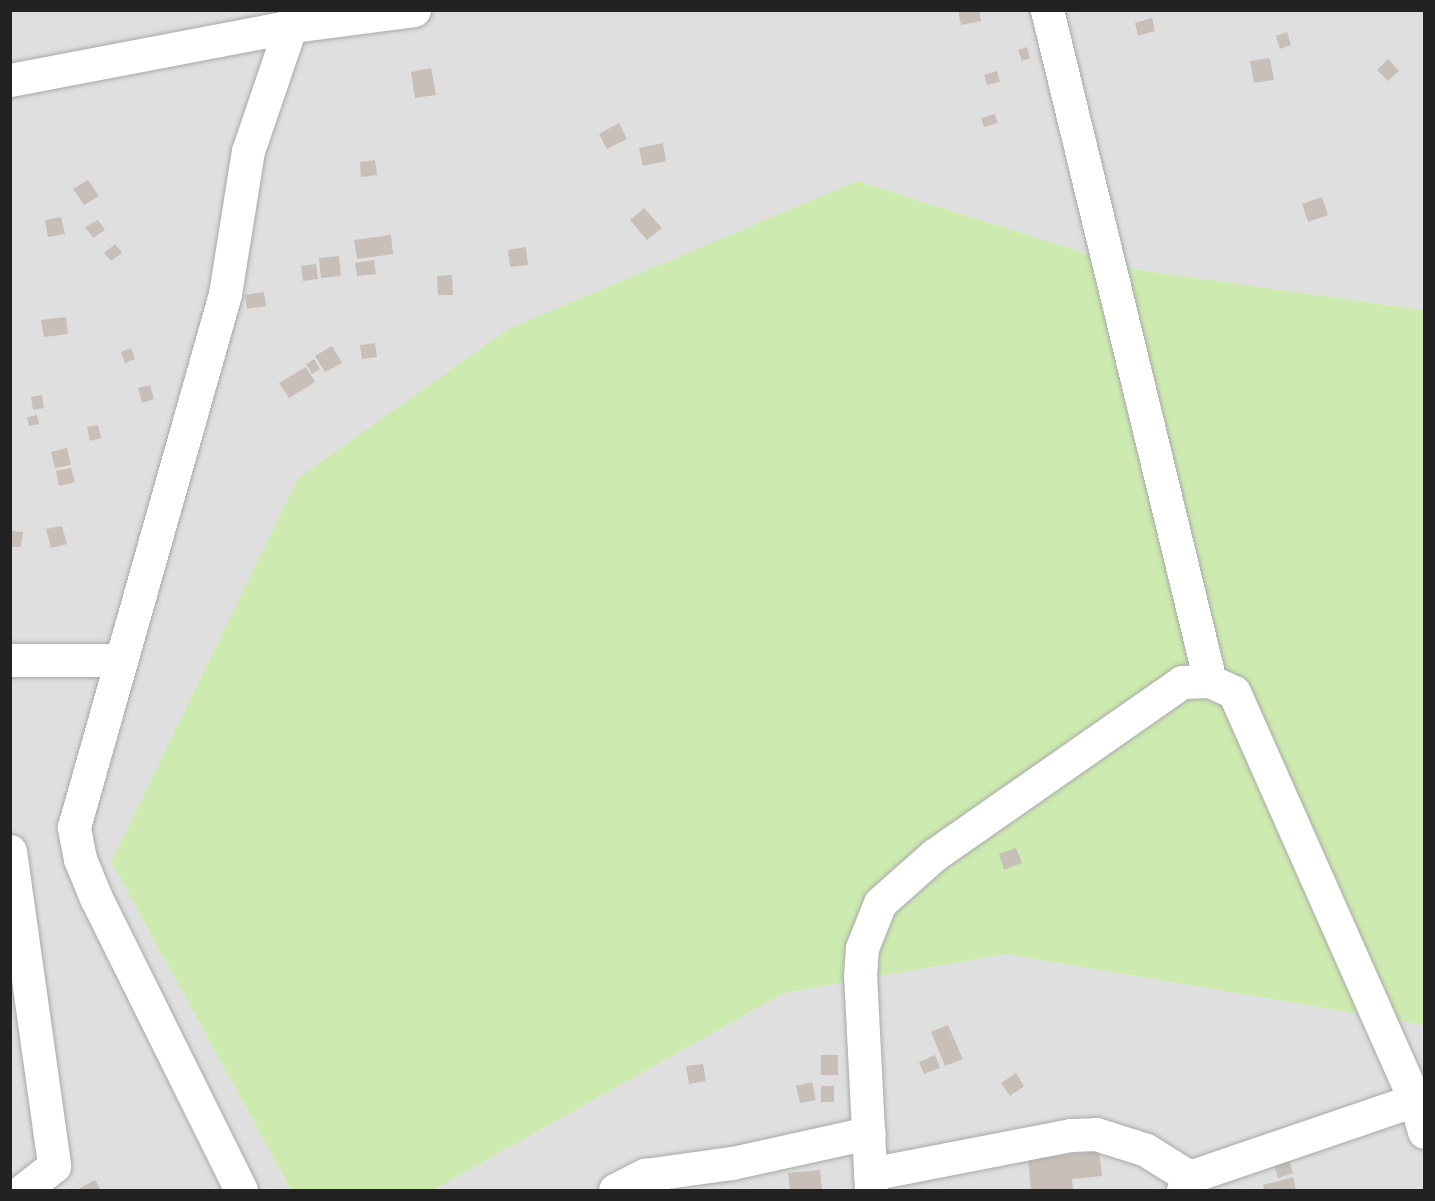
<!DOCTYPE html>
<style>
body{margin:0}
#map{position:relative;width:1435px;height:1201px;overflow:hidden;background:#f2efe9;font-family:Karla,sans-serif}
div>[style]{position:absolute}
.residential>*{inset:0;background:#e0dfdf}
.grass>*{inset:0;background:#cdebb0}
.building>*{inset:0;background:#c7bfb8}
.roads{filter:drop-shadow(0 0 2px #a9a9a9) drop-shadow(0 0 2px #a9a9a9)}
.minor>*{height:33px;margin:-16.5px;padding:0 16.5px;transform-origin:16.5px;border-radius:16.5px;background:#fff}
span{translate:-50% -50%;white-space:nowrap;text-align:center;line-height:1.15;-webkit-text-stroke:5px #fff;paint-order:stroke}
.frame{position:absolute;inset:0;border:12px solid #222;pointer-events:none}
</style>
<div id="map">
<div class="residential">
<i style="clip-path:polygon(10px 11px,1424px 11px,1424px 310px,1139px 270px,857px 181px,111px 862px,291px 1190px,11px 1190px)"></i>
<i style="clip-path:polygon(1006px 954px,1424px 1025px,1424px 1190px,433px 1190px,784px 993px)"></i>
</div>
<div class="grass">
<i style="clip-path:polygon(857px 181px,1139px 270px,1424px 310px,1424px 1025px,1006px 954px,784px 993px,433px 1190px,291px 1190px,111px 862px,298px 478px,508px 329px)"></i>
</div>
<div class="building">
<i style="clip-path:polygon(958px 10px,979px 10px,981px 21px,961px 25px)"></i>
<i style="clip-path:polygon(1152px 18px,1155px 31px,1138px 36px,1135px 23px)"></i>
<i style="clip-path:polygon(1287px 32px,1291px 45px,1280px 49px,1276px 36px)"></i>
<i style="clip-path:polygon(1027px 47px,1030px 58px,1022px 61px,1018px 50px)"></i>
<i style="clip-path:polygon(1270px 58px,1274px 80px,1254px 83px,1250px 61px)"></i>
<i style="clip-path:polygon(1388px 59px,1399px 71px,1388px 81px,1377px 70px)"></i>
<i style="clip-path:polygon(431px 68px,436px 95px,415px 98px,411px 72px)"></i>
<i style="clip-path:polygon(997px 71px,1000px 82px,987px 85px,984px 75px)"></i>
<i style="clip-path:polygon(995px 114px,998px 123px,984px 127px,981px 118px)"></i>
<i style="clip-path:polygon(619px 123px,627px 139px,607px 149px,599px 134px)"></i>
<i style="clip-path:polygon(663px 143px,666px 161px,643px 166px,639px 148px)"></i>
<i style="clip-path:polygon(375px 160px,377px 175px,361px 177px,360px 162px)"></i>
<i style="clip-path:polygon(88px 180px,99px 196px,84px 205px,73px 189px)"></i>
<i style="clip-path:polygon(1322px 197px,1328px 215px,1308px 222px,1302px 204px)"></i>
<i style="clip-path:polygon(644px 208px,662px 228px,647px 240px,630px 220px)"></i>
<i style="clip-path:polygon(61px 217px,65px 234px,48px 237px,45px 220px)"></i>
<i style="clip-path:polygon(98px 220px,105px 230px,93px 238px,85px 227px)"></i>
<i style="clip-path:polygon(391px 235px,393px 254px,357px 259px,354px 240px)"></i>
<i style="clip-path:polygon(115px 244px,122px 253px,111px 261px,104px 253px)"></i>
<i style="clip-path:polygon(526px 247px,528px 265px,510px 267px,508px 250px)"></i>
<i style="clip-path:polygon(339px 256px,341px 276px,321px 278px,319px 258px)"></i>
<i style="clip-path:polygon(374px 260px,376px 274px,357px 276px,355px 263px)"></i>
<i style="clip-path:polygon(316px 264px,318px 279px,303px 281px,301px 266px)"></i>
<i style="clip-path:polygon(452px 275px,453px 295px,438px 295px,437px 276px)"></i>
<i style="clip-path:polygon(264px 292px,266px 306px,247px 309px,245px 295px)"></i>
<i style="clip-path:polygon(66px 317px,68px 334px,44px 337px,41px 320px)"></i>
<i style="clip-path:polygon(375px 343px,377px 357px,362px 359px,360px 345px)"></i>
<i style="clip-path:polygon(332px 346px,342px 363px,325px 372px,315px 356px)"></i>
<i style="clip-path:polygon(131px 348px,135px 359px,125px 363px,121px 352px)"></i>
<i style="clip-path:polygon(314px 359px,320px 369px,312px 374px,306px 364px)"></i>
<i style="clip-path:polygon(306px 367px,315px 382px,289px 398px,279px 383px)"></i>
<i style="clip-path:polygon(150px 385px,154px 399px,142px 403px,138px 388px)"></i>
<i style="clip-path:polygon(42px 395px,44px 408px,33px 410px,31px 397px)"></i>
<i style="clip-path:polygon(37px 415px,39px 424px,29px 426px,27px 417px)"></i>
<i style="clip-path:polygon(98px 425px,101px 438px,90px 441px,87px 427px)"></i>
<i style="clip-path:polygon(67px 448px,71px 465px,55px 468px,51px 452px)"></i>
<i style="clip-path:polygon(71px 468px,75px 482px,59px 486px,56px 471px)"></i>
<i style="clip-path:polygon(62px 526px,67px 544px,51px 548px,46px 529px)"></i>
<i style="clip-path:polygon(11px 531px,23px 532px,21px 547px,10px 547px)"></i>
<i style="clip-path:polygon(1016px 848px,1022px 863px,1004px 870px,999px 854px)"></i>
<i style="clip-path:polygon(948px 1025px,963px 1059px,945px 1066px,931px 1032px)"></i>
<i style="clip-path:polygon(821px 1055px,838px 1055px,838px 1075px,821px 1075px)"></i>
<i style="clip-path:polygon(935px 1055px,940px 1068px,924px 1074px,919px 1062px)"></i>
<i style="clip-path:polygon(703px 1064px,706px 1081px,689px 1084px,686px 1066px)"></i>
<i style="clip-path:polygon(1016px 1073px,1024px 1086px,1010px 1096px,1001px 1083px)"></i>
<i style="clip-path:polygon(812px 1082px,816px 1100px,800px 1103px,796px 1086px)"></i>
<i style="clip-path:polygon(821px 1086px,834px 1086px,834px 1102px,821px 1102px)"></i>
<i style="clip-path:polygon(1099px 1151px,1102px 1176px,1072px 1179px,1073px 1190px,1031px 1190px,1028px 1159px)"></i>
<i style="clip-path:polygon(1288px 1156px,1293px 1173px,1278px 1178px,1273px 1160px)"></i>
<i style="clip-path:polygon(820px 1170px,822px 1190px,790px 1190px,788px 1173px)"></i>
<i style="clip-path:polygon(1293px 1177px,1296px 1190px,1264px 1190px,1263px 1185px)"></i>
<i style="clip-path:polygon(95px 1180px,101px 1190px,81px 1190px,80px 1188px)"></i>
</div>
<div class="roads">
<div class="minor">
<i style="left:1047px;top:10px;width:691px;rotate:76.35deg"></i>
<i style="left:10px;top:80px;width:288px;rotate:-10.8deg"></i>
<i style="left:293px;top:26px;width:122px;rotate:-7.5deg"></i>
<i style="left:10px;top:660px;width:109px"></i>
<i style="left:10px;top:851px;width:318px;rotate:82deg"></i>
<i style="left:54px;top:1166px;width:39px;rotate:142deg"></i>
<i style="left:870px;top:1174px;width:205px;rotate:-11deg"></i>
<i style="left:1071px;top:1135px;width:25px;rotate:-2deg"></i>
<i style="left:1096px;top:1134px;width:52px;rotate:17.7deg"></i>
<i style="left:1146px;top:1150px;width:51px;rotate:32.1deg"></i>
<i style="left:241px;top:1190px;width:326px;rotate:-116.4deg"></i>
<i style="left:96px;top:898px;width:42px;rotate:-112.3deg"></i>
<i style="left:80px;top:859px;width:33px;rotate:-101deg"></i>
<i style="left:74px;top:827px;width:554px;rotate:-74.18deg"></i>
<i style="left:225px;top:294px;width:145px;rotate:-80.9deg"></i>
<i style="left:248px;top:151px;width:149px;rotate:-71.2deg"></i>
<i style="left:615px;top:1190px;width:34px;rotate:-27deg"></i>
<i style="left:645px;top:1175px;width:88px;rotate:-7.9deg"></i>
<i style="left:732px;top:1163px;width:140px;rotate:-12.4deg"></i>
<i style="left:871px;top:1190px;width:214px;rotate:-92.9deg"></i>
<i style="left:860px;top:976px;width:28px;rotate:-86deg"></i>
<i style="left:862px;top:948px;width:48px;rotate:-68.2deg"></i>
<i style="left:880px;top:903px;width:72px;rotate:-41.6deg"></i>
<i style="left:934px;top:855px;width:302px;rotate:-34.9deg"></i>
<i style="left:1182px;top:682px;width:28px;rotate:-2deg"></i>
<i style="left:1210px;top:681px;width:26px;rotate:25deg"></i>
<i style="left:1234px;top:692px;width:446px;rotate:66.1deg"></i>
<i style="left:1415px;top:1100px;width:33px;rotate:74deg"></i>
<i style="left:1183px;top:1190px;width:14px;rotate:-65deg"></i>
<i style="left:1189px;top:1177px;width:239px;rotate:-18.8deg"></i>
</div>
</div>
<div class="frame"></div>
</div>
